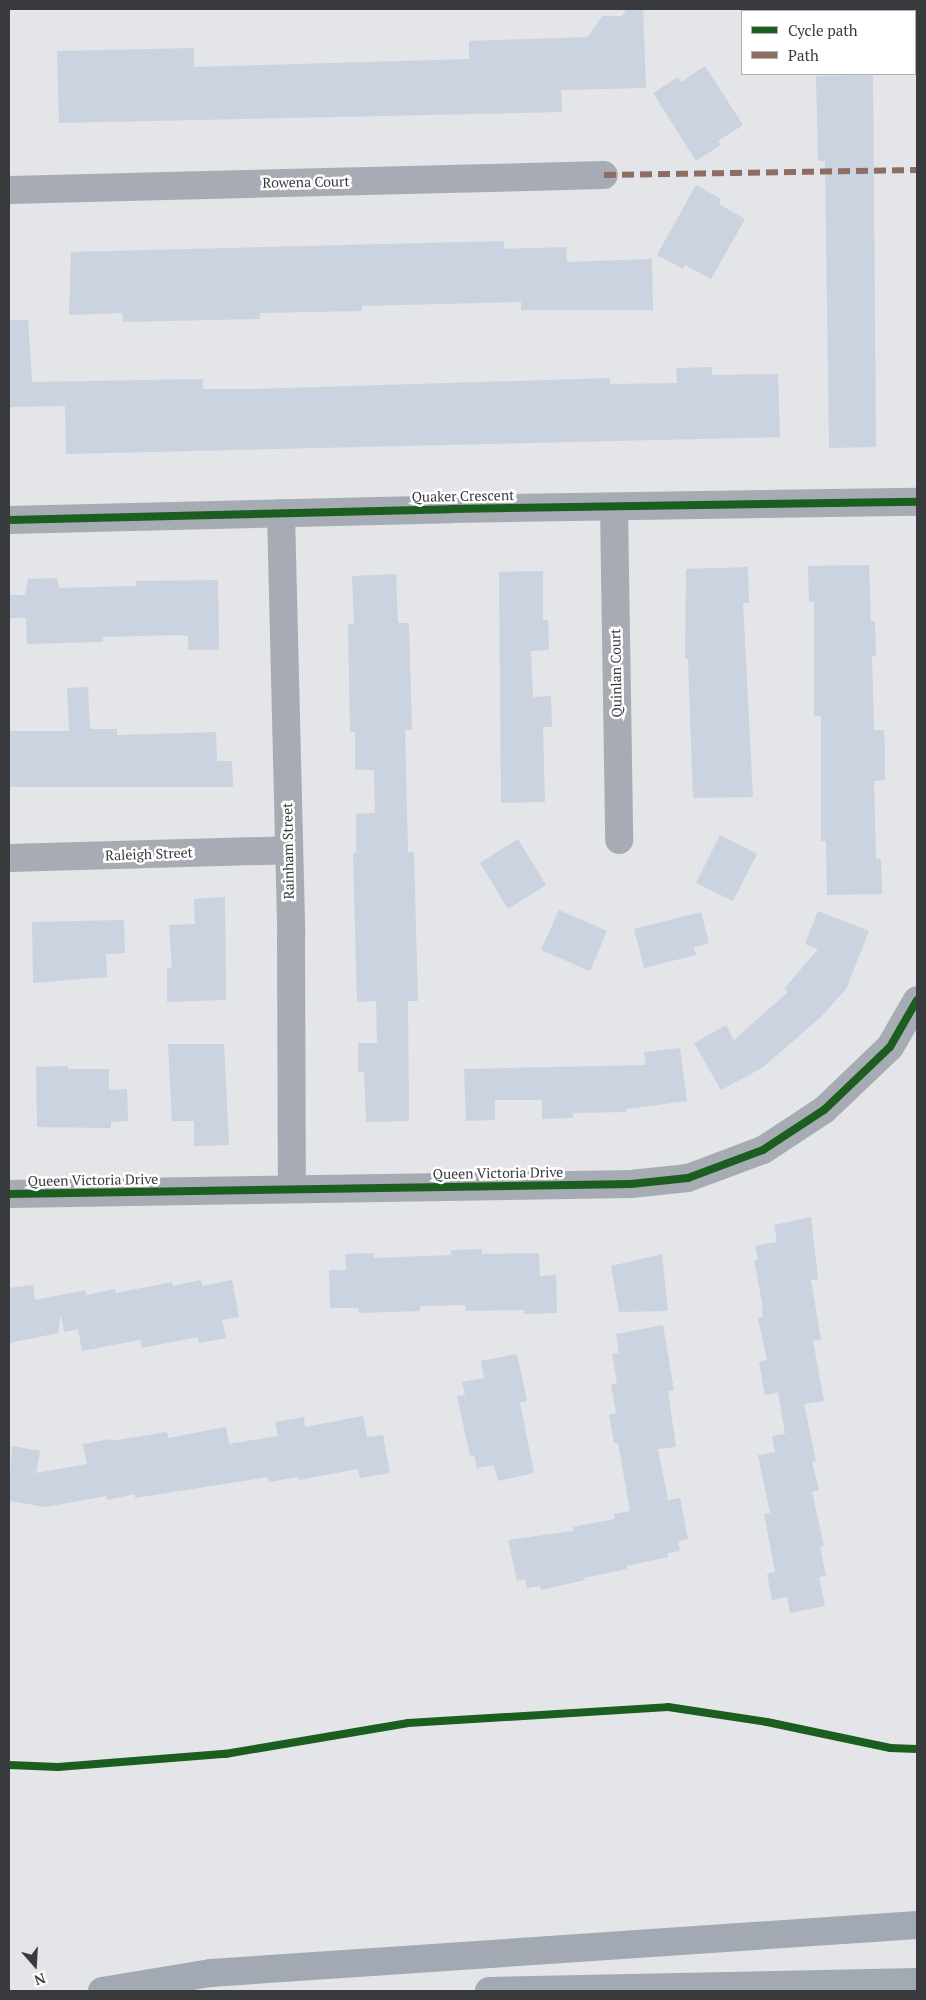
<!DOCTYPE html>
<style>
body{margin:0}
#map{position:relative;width:926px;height:2000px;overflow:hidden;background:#e3e5e8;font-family:"PT Serif",serif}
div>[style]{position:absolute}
.building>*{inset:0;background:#cbd2e0}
.path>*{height:3px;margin-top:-1.5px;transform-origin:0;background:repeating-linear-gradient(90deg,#a7aab0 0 5px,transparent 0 7.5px)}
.street>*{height:28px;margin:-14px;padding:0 14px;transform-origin:14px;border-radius:14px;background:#a7abb4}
.highway>*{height:28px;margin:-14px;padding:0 14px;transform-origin:14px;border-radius:14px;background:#a3a9b2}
.quiet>*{height:6px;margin-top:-3px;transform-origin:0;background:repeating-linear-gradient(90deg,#8d6e63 0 12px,transparent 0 18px)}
.cycleway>*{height:8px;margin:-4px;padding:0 4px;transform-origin:4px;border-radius:4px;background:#1b5e20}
span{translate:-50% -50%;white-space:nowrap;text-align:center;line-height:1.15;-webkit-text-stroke:5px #fff;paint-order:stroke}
.street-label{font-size:14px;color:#393a3d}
.frame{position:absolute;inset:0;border:10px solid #393a3d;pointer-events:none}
.legend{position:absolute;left:741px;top:10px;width:175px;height:65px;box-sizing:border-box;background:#fff;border:1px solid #b0b0b1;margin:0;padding:6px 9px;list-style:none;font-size:15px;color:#393a3d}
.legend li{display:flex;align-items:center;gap:10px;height:25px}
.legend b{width:25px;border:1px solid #b0b0b1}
.north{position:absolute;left:10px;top:1940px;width:50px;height:50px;-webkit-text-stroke:4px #fff;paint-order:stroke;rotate:161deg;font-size:14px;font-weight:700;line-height:20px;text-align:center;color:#393a3d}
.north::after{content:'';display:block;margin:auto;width:18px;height:22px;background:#393a3d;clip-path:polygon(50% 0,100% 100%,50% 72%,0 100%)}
</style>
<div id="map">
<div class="building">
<i style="clip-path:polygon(643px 9px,646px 88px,561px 90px,562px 112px,59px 123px,57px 51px,194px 48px,194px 67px,469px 59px,469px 41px,588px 37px,602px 16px,622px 16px,626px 10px)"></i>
<i style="clip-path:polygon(705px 66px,743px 125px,718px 141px,721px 145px,696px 161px,653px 93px,678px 77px,681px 82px)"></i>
<i style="clip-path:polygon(873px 75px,876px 447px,829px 448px,825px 161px,818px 161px,816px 76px)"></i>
<i style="clip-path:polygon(696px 185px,721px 199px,719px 204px,745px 219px,711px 279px,685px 265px,683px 269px,657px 255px)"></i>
<i style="clip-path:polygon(504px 241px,504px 249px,566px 247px,567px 262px,652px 259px,653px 310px,521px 310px,521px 302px,362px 306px,362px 311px,260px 313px,260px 319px,123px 322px,122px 313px,69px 315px,71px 252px)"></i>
<i style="clip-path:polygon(9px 320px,28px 320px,32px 382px,203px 379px,203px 389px,254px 389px,610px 378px,610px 384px,677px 383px,676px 368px,712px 367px,712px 375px,778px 374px,780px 437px,66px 454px,65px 406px,9px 407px)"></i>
<i style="clip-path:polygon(869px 565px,871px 622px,875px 621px,876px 656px,872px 656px,874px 730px,884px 730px,885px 748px,885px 780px,874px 781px,876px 859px,881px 859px,882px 894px,827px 895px,826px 841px,821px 841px,821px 716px,814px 716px,814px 602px,809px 602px,808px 566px)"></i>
<i style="clip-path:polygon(748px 567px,749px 603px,743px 603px,753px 797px,693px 798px,688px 659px,685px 659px,686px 569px)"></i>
<i style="clip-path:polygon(543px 571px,543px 620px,548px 620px,549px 650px,531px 651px,533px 697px,551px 696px,552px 727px,543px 727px,545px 802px,501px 803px,499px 572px)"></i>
<i style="clip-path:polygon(396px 574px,398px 623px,409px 623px,412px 730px,405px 730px,408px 852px,414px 852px,418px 1001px,408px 1001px,409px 1121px,366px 1122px,364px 1072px,358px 1072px,358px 1043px,377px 1043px,376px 1001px,357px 1002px,353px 853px,356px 853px,356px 814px,375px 813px,374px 770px,355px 770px,355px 732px,350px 732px,348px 624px,354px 624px,352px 576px)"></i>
<i style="clip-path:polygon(57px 578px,59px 588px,136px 586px,136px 581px,218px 580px,219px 650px,188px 650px,188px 636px,178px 635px,103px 637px,103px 642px,27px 644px,26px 618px,10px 618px,10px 595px,25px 595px,28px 579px)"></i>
<i style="clip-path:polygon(88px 687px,90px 729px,117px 729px,117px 735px,216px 732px,217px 761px,232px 761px,233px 787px,9px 787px,9px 731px,69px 731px,67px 688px)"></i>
<i style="clip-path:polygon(720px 835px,757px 854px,733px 901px,696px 883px)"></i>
<i style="clip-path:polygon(518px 839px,546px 885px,508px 909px,480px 863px)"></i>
<i style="clip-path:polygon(225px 897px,226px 1000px,167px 1002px,167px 968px,172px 968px,169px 925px,195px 924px,194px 899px)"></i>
<i style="clip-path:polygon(559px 910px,607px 931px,590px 971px,541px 950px)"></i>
<i style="clip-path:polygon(818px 911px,869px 931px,846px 989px,821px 1017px,762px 1068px,721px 1090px,694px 1043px,726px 1025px,734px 1040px,788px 992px,784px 989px,818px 949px,805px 944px)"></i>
<i style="clip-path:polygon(701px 912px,709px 943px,694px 947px,696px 955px,644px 968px,634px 929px)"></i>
<i style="clip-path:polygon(124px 920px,125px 953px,106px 954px,107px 977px,33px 983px,32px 922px)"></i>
<i style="clip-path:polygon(168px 1044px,224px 1044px,229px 1145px,194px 1146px,194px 1121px,172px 1121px)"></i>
<i style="clip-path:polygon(680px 1048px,687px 1101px,626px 1109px,626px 1112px,573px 1113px,573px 1118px,542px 1119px,542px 1100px,495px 1100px,495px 1120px,466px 1121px,464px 1069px,646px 1065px,644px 1052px)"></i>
<i style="clip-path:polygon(68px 1066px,68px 1069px,109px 1069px,109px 1090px,127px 1089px,128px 1121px,111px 1122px,111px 1128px,37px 1127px,36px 1067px)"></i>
<i style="clip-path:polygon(811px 1217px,818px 1279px,811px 1280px,821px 1340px,813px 1341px,824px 1401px,804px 1404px,816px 1461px,812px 1462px,819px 1490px,812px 1492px,824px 1546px,820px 1547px,826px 1576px,819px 1577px,825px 1606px,790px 1613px,787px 1597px,772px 1600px,767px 1574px,775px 1572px,764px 1514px,770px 1513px,758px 1455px,775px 1452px,772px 1436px,785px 1434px,778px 1392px,765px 1395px,759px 1362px,767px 1360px,758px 1318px,763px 1317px,762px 1303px,754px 1260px,758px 1259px,755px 1246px,777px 1242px,774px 1225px)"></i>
<i style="clip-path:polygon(482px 1249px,482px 1254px,539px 1253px,540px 1276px,556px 1275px,557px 1313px,524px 1314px,524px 1310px,466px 1311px,465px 1305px,420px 1306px,420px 1311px,359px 1313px,358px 1308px,330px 1308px,329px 1270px,346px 1270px,345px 1254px,374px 1253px,374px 1258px,451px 1255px,451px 1250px)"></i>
<i style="clip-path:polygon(662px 1254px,668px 1311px,619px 1312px,611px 1266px)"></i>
<i style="clip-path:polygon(201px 1280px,202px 1286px,232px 1280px,239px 1317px,222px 1320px,226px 1338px,199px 1343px,198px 1337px,142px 1348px,140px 1340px,82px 1351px,78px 1329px,64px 1332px,61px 1315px,58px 1333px,9px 1343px,9px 1288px,33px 1285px,35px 1300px,85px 1290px,86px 1295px,115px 1289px,116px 1293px,172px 1282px,173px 1286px)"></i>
<i style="clip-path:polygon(663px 1325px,674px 1390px,668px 1391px,676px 1447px,658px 1449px,668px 1500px,680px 1498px,688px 1539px,678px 1541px,680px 1551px,668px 1553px,668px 1557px,626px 1566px,627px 1569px,584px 1578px,585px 1580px,541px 1590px,540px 1586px,527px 1588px,525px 1579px,517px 1581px,508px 1540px,573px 1531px,573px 1527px,615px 1519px,614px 1514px,630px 1511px,618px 1443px,614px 1443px,609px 1415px,616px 1413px,611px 1385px,617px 1383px,612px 1354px,619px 1353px,616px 1334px)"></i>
<i style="clip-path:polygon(517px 1354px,527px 1401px,520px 1403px,534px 1473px,498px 1481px,494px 1465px,477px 1468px,474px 1455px,470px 1456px,457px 1396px,465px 1395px,462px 1382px,484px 1378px,481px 1361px)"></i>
<i style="clip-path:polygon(363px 1416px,367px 1437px,383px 1435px,390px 1473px,360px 1478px,358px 1469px,298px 1480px,298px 1477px,269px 1482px,268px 1477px,135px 1498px,135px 1494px,107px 1500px,106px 1496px,46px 1507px,9px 1501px,12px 1446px,40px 1451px,36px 1473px,87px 1464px,83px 1444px,110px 1439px,111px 1441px,167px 1432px,168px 1438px,226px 1427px,229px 1444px,278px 1436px,275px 1422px,304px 1417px,305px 1427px)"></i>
</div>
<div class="path">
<i style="left:9px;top:1765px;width:49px;rotate:2.3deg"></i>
<i style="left:58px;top:1767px;width:168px;rotate:-4.5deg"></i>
<i style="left:225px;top:1754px;width:186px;rotate:-9.6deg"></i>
<i style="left:408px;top:1723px;width:260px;rotate:-3.5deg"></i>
<i style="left:668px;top:1707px;width:100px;rotate:8.6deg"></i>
<i style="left:767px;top:1722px;width:126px;rotate:11.9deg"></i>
<i style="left:890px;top:1748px;width:27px;rotate:2deg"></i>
</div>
<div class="street">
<i style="left:9px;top:190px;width:595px;rotate:-1.44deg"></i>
<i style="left:614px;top:507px;width:333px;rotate:89.1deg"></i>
<i style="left:281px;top:513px;width:422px;rotate:88.6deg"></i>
<i style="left:291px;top:935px;width:253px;rotate:89.8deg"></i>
<i style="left:9px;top:520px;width:442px;rotate:-1.4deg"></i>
<i style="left:451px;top:509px;width:466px;rotate:-0.9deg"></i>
<i style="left:9px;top:858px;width:279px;rotate:-1.6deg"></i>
<i style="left:9px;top:1194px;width:622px;rotate:-0.92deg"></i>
<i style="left:631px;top:1184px;width:57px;rotate:-6deg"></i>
<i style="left:688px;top:1178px;width:80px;rotate:-20.5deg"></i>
<i style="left:763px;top:1150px;width:73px;rotate:-33.3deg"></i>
<i style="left:824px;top:1110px;width:91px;rotate:-43.7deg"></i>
<i style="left:890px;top:1047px;width:54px;rotate:-60.1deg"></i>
</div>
<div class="highway">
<i style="left:102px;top:1991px;width:110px;rotate:-9.4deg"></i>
<i style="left:211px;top:1973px;width:708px;rotate:-3.89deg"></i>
<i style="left:489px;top:1991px;width:428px;rotate:-1.2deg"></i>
</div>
<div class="quiet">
<i style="left:604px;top:175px;width:313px;rotate:-0.9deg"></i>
</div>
<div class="cycleway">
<i style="left:9px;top:520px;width:442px;rotate:-1.4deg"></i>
<i style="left:451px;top:509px;width:466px;rotate:-0.9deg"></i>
<i style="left:9px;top:1194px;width:622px;rotate:-0.92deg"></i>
<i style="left:631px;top:1184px;width:57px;rotate:-6deg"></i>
<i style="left:688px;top:1178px;width:80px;rotate:-20.5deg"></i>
<i style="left:763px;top:1150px;width:73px;rotate:-33.3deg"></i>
<i style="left:824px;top:1110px;width:91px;rotate:-43.7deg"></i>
<i style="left:890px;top:1047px;width:54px;rotate:-60.1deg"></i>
<i style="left:9px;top:1765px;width:49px;rotate:2.3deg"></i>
<i style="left:58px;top:1767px;width:168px;rotate:-4.5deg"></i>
<i style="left:225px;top:1754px;width:186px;rotate:-9.6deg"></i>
<i style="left:408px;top:1723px;width:260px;rotate:-3.5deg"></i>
<i style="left:668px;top:1707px;width:100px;rotate:8.6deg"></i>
<i style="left:767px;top:1722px;width:126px;rotate:11.9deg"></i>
<i style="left:890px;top:1748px;width:27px;rotate:2deg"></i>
</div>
<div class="street-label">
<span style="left:306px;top:182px;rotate:-1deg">Rowena Court</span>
<span style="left:463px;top:496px;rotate:-1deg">Quaker Crescent</span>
<span style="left:616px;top:673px;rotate:-91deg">Quinlan Court</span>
<span style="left:288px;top:851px;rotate:-91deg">Rainham Street</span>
<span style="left:149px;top:854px;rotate:-2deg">Raleigh Street</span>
<span style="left:498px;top:1173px;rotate:-1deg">Queen Victoria Drive</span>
<span style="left:93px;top:1180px;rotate:-1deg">Queen Victoria Drive</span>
</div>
<div class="frame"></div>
<ul class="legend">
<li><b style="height:6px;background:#1b5e20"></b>Cycle path</li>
<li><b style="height:6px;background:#8d6e63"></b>Path</li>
</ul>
<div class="north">N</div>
</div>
